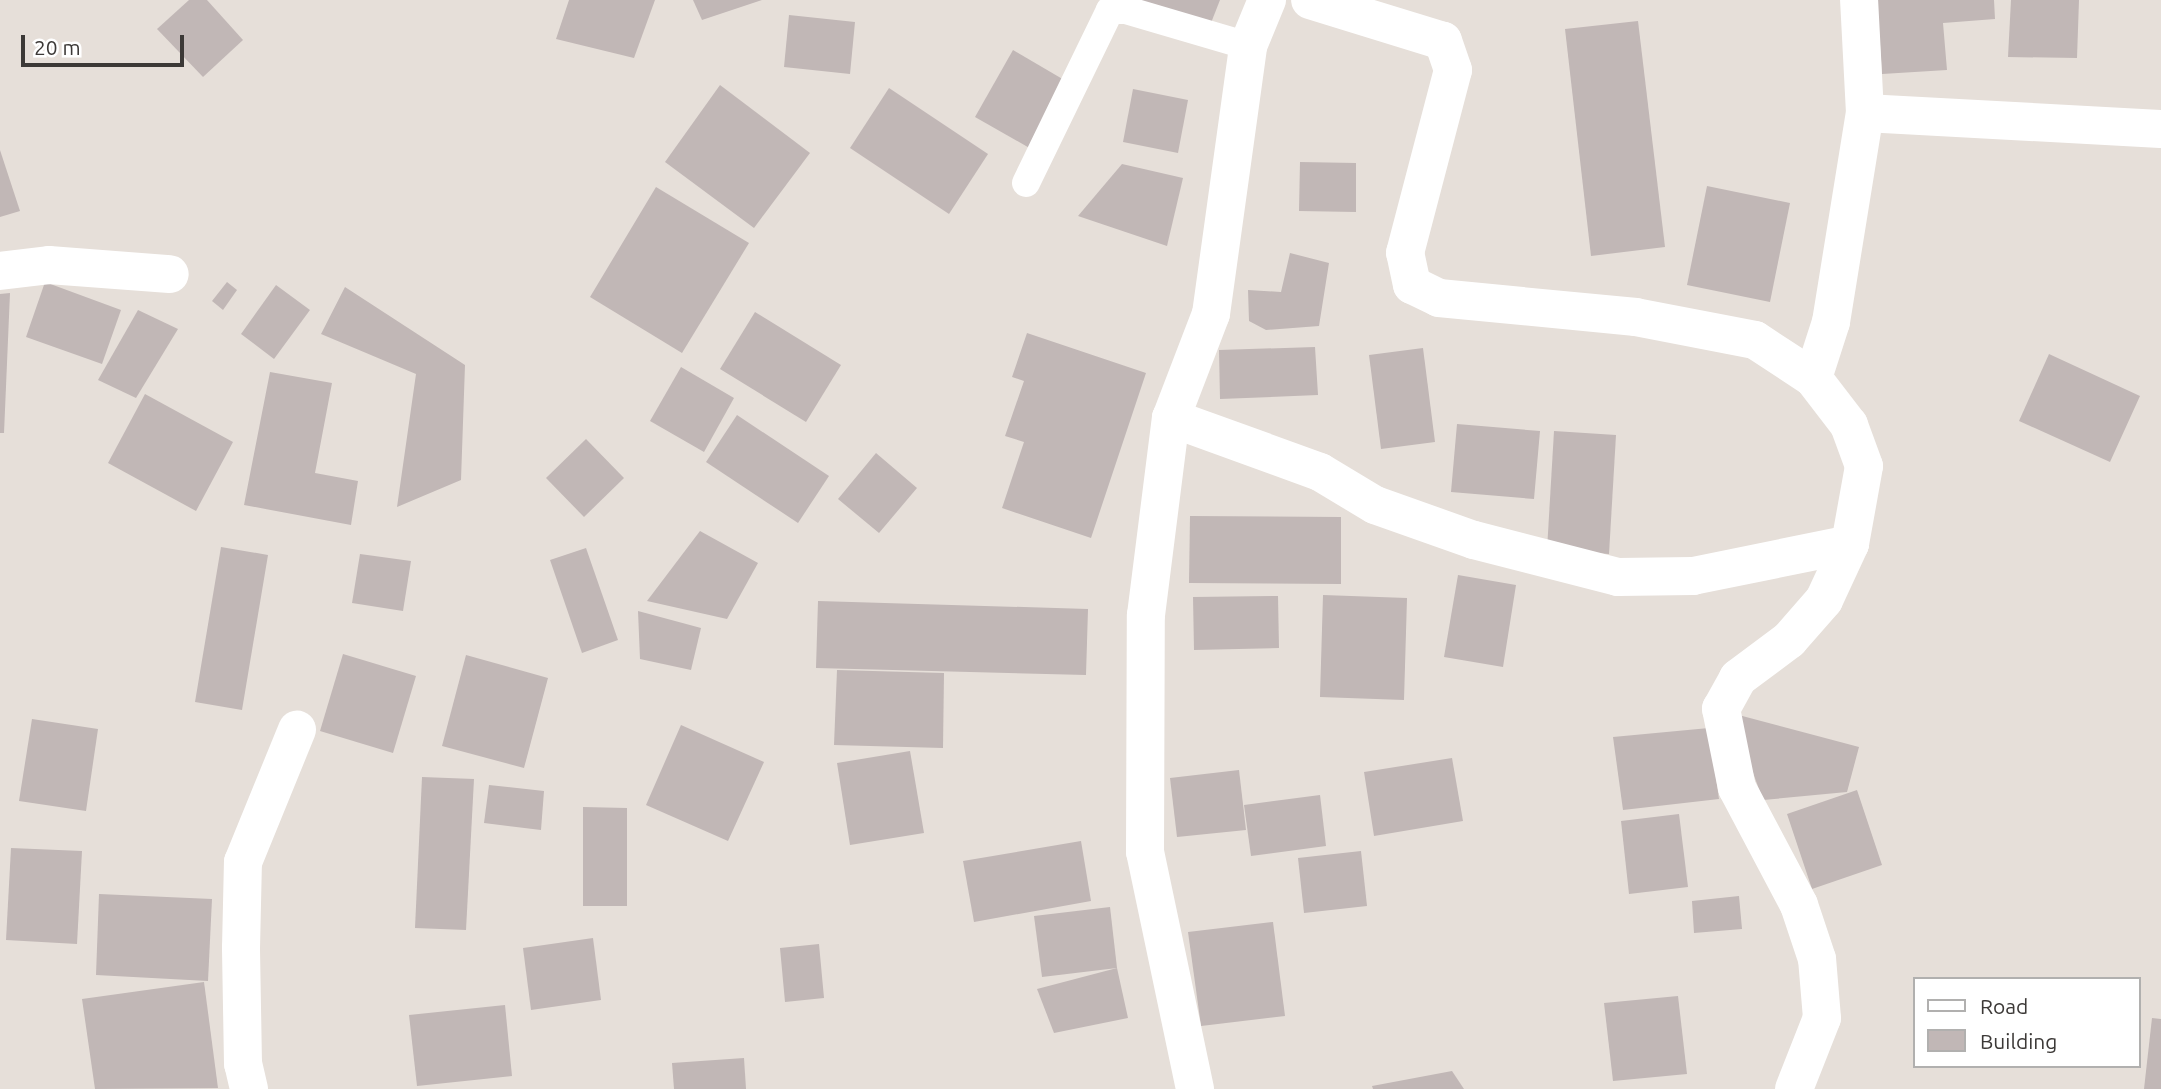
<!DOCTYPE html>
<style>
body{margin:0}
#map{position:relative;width:2161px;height:1089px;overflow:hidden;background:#e6dfd9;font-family:Ubuntu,sans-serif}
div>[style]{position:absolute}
.building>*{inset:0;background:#c1b7b6}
.service>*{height:28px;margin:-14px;padding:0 14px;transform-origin:14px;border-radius:14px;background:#fff}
.minor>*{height:38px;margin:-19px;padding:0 19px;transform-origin:19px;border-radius:19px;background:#fff}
span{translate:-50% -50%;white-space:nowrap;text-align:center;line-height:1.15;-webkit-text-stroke:6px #fff;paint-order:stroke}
.legend{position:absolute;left:1913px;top:977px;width:228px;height:91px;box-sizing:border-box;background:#fff;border:2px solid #b1b0af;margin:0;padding:9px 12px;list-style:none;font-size:21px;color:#3c3937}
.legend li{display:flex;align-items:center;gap:14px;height:35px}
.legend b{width:35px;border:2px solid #b1b0af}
.scale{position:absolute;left:21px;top:35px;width:163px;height:32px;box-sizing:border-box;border:4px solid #3c3937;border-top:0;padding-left:9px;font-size:21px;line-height:24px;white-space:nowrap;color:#3c3937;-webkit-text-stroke:5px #fff;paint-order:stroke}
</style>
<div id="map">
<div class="building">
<i style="clip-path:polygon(189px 0,207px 0,243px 40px,203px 77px,157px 29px)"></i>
<i style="clip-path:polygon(569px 0,655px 0,634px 58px,556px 39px)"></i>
<i style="clip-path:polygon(693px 0,762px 0,702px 20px)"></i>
<i style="clip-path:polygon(1140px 0,1220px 0,1209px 28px)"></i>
<i style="clip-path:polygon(1877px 0,1994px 0,1995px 19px,1943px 23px,1947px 70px,1882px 74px)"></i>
<i style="clip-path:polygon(2011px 0,2079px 0,2077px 58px,2008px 57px)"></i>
<i style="clip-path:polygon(789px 15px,855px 22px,850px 74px,784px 67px)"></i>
<i style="clip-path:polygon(1638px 21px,1665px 247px,1591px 256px,1565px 29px)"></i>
<i style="clip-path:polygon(1013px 50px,1071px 84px,1033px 150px,975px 117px)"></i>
<i style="clip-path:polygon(720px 85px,810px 153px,754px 228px,665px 162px)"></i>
<i style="clip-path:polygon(889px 88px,988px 154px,949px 214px,850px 148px)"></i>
<i style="clip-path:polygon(1133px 89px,1188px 100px,1178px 153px,1123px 142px)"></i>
<i style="clip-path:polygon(0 150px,20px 211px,0 217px)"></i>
<i style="clip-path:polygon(1300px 162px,1356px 163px,1356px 212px,1299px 211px)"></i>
<i style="clip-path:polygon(1122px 164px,1183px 178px,1167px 246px,1078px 216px)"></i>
<i style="clip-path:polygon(1707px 186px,1790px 203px,1770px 302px,1687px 285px)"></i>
<i style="clip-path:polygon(656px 187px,749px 243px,682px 353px,590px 297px)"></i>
<i style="clip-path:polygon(1290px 253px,1329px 263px,1319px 326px,1266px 330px,1249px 321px,1248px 290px,1281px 292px)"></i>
<i style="clip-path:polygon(45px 282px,121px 310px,102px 364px,26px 337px)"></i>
<i style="clip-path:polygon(227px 282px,237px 290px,223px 310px,212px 301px)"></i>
<i style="clip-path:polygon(276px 285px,310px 310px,274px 359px,241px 334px)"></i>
<i style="clip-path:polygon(345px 287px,465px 365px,461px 480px,397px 507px,416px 374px,321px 334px)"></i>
<i style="clip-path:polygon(10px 293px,4px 433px,0 433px,0 294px)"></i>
<i style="clip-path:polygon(138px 310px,178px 329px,136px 398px,98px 380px)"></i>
<i style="clip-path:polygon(755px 312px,841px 365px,806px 422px,720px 369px)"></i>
<i style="clip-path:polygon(1027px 333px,1146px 373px,1091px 538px,1002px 508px,1024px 442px,1005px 436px,1024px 381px,1012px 377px)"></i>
<i style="clip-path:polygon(1315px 347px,1318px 395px,1220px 399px,1219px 350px)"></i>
<i style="clip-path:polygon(1423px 348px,1435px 442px,1381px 449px,1369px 355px)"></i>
<i style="clip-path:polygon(2049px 354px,2140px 396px,2110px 462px,2019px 421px)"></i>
<i style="clip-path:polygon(681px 367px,734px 398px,704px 452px,650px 421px)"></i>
<i style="clip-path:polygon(270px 372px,332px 383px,315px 473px,358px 481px,351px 525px,244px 505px)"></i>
<i style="clip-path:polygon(145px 394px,233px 442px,196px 511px,108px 463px)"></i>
<i style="clip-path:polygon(737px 415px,829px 476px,798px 523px,706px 462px)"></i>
<i style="clip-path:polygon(1457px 424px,1540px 431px,1534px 499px,1451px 492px)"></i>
<i style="clip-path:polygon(1554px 431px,1616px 435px,1609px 554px,1547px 550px)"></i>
<i style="clip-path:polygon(586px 439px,624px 478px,584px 517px,546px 478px)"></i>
<i style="clip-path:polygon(876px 453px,917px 488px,879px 533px,838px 499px)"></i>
<i style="clip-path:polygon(1190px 516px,1341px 517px,1341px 584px,1189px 583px)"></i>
<i style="clip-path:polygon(700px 531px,758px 563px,727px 619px,647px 601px)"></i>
<i style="clip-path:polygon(221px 547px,268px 555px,242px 710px,195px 702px)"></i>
<i style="clip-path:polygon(586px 548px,618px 640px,582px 653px,550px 560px)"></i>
<i style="clip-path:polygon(360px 554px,411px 561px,403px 611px,352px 603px)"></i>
<i style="clip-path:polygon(1458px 575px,1516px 585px,1503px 667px,1444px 657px)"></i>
<i style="clip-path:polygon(1323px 595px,1407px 598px,1404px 700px,1320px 697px)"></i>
<i style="clip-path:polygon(1278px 596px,1279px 648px,1194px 650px,1193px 597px)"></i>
<i style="clip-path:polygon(818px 601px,1088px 609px,1086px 675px,816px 668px)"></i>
<i style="clip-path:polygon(638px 611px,701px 628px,691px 670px,640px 659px)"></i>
<i style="clip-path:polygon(343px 654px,416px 676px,393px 753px,320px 731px)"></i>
<i style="clip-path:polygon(466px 655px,548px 678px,524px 768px,442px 746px)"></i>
<i style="clip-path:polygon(837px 670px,944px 673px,943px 748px,834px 745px)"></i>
<i style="clip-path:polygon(1731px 713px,1859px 747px,1847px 792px,1763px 800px)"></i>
<i style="clip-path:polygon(32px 719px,98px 729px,86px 811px,19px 801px)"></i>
<i style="clip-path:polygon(681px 725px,764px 762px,728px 841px,646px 805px)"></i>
<i style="clip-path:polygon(1709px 728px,1719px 799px,1623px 810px,1613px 737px)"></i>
<i style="clip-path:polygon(910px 751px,924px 833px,850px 845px,837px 763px)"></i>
<i style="clip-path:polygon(1452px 758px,1463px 821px,1374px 836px,1364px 772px)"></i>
<i style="clip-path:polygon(1239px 770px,1246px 830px,1177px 837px,1170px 778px)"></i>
<i style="clip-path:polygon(422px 777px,474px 779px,466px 930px,415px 928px)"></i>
<i style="clip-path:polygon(489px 785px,544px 791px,541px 830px,484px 823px)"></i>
<i style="clip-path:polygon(1857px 790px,1882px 865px,1812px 889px,1787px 814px)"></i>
<i style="clip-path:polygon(1320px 795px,1326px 846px,1251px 856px,1244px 805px)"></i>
<i style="clip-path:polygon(583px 807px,627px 808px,627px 906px,583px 906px)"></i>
<i style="clip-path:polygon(1679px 814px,1688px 887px,1629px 894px,1621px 821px)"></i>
<i style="clip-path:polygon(1081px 841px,1091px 901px,974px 922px,963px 861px)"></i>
<i style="clip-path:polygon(11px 848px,82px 851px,77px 944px,6px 940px)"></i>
<i style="clip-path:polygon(1361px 851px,1367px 906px,1304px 913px,1298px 858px)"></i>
<i style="clip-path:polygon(99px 894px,212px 899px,208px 981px,96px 975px)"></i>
<i style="clip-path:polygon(1739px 896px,1742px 929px,1694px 933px,1692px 901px)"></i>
<i style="clip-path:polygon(1110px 907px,1117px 968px,1042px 977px,1034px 916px)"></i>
<i style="clip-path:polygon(1273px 922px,1285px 1016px,1201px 1026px,1188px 932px)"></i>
<i style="clip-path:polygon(593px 938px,601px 1000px,531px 1010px,523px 948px)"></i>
<i style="clip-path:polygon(819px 944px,824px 998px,785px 1002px,780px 948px)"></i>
<i style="clip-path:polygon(1117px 968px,1128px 1018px,1054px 1033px,1037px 989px)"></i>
<i style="clip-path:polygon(204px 982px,218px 1088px,95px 1089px,82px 999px)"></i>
<i style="clip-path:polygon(1678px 996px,1687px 1074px,1613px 1081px,1604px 1003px)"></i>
<i style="clip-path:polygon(505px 1005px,512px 1076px,417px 1086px,409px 1015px)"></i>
<i style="clip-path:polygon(2152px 1018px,2161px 1019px,2161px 1089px,2144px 1089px)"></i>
<i style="clip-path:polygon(744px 1058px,746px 1089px,674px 1089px,672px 1063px)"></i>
<i style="clip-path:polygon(1452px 1071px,1464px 1089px,1373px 1089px,1372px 1086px)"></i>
</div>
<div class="service">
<i style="left:1026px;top:183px;width:192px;rotate:-64.1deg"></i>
<i style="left:1110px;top:10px;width:16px"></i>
<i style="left:1126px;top:10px;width:127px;rotate:16.4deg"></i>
</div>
<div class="minor">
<i style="left:1865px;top:113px;width:296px;rotate:3.1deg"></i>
<i style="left:0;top:271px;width:49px;rotate:-7deg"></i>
<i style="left:49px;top:265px;width:121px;rotate:4.3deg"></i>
<i style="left:1813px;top:378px;width:59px;rotate:-72.2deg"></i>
<i style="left:1831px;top:322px;width:212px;rotate:-80.8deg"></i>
<i style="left:1865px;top:113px;width:113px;rotate:-93deg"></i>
<i style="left:1171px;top:418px;width:158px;rotate:19.9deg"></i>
<i style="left:1320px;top:472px;width:64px;rotate:31deg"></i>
<i style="left:1375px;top:505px;width:105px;rotate:19.5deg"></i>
<i style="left:1474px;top:540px;width:149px;rotate:14.4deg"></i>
<i style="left:1618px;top:577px;width:75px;rotate:-0.8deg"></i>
<i style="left:1693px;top:576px;width:160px;rotate:-11.5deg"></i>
<i style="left:1850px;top:544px;width:79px;rotate:-79.8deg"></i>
<i style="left:1864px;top:466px;width:44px;rotate:-110.1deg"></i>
<i style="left:1849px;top:425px;width:59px;rotate:-127.5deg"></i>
<i style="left:1813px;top:378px;width:69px;rotate:-146.8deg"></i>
<i style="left:1755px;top:340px;width:121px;rotate:-169.1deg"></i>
<i style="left:1636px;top:317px;width:198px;rotate:-174.5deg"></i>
<i style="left:1439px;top:298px;width:30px;rotate:-154deg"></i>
<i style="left:1412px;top:285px;width:33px;rotate:-102deg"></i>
<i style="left:1405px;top:253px;width:189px;rotate:-75.3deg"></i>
<i style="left:1453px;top:70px;width:31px;rotate:-109deg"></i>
<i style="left:1443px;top:41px;width:139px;rotate:-162.9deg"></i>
<i style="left:249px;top:1089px;width:26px;rotate:-103deg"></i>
<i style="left:243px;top:1064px;width:116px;rotate:-91deg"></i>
<i style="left:241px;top:948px;width:86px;rotate:-88.7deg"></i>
<i style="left:243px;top:862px;width:143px;rotate:-67.8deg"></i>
<i style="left:1195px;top:1089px;width:242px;rotate:-101.9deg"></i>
<i style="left:1145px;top:852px;width:237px;rotate:-89.8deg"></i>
<i style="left:1146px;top:615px;width:199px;rotate:-82.8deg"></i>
<i style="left:1171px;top:418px;width:111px;rotate:-69deg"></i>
<i style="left:1211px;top:314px;width:271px;rotate:-82.1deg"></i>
<i style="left:1248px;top:46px;width:50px;rotate:-67.6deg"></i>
<i style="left:1794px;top:1089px;width:76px;rotate:-68.5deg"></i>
<i style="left:1822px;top:1018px;width:59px;rotate:-94.8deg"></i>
<i style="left:1817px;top:959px;width:57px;rotate:-108.4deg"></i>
<i style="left:1799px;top:905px;width:132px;rotate:-117.9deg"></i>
<i style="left:1737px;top:788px;width:81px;rotate:-101.4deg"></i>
<i style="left:1721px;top:709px;width:35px;rotate:-61deg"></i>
<i style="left:1738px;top:678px;width:64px;rotate:-36.7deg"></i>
<i style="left:1789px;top:640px;width:53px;rotate:-48.8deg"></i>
<i style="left:1824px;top:600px;width:62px;rotate:-65.1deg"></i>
</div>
<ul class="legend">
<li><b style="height:9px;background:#fff"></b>Road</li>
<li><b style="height:19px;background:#c1b7b6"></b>Building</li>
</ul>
<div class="scale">20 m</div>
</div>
